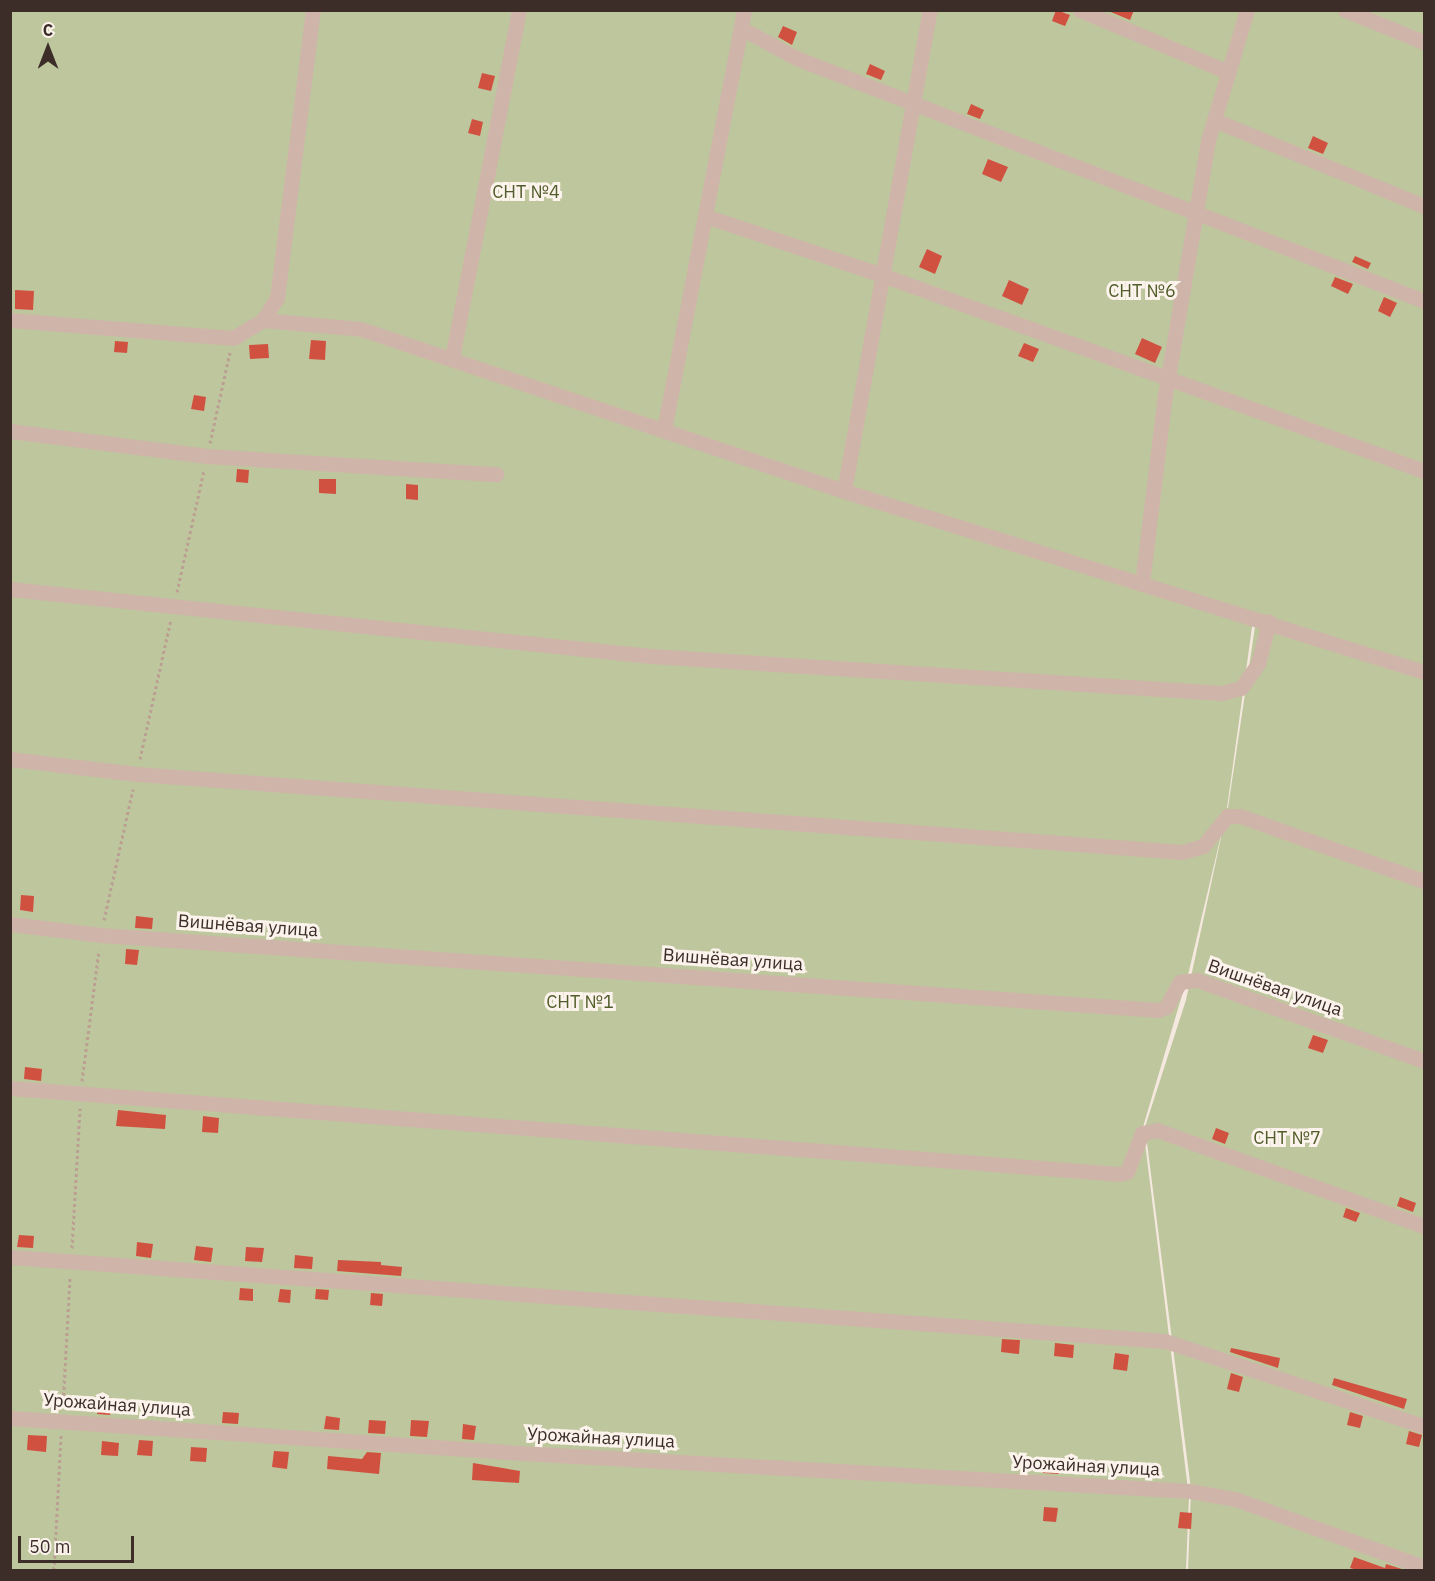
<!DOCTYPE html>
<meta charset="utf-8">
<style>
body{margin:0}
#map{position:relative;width:1435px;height:1581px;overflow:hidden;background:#f5e8df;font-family:"IBM Plex Sans",sans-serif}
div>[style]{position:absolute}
.green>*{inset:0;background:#bec69d}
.building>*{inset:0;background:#d15141}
.path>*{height:3px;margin-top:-1.5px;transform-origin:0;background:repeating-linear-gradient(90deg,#bb9f93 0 3px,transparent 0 6px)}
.minor>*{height:15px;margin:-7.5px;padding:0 7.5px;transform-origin:7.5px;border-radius:7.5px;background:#cfb5a9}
span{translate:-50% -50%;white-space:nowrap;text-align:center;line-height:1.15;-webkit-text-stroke:6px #fcf3ec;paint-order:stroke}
.park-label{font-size:18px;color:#515d2a}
.street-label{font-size:18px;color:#3c2d29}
.frame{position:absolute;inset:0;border:12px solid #3c2d29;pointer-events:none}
.north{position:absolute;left:18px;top:18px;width:60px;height:60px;-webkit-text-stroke:4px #fcf3ec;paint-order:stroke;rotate:0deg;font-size:16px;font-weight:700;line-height:24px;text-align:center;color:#3c2d29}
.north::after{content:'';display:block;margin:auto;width:21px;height:27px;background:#3c2d29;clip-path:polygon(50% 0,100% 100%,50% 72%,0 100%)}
.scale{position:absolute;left:18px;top:1536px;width:116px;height:27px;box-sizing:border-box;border:3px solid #3c2d29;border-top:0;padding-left:8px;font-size:18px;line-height:21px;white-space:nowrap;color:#3c2d29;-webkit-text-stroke:4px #fcf3ec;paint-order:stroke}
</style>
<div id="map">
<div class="green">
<i style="clip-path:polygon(evenodd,11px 11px,1424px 11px,1424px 1570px,1188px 1570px,1191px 1490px,1145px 1127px,1186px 1000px,1227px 810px,1188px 975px,1143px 1127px,1189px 1497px,1186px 1570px,11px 1570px,11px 11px,1253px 620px,1256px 620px,1228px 808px,1227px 808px,1253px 620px)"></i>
</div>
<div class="building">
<i style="clip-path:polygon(1056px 10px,1070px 15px,1065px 26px,1052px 21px)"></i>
<i style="clip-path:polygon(1106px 10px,1134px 10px,1130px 20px)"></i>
<i style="clip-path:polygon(783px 26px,797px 32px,792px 45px,778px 37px)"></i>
<i style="clip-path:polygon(870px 64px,885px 71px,881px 80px,866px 74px)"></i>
<i style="clip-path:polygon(482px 73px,495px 76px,491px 91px,478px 88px)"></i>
<i style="clip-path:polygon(971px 104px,984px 110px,980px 119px,967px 114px)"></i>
<i style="clip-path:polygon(472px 119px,483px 122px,480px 136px,468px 133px)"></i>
<i style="clip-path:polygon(1313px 136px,1328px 143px,1323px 154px,1308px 148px)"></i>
<i style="clip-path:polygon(988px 159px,1008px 167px,1001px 182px,982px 174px)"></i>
<i style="clip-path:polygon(927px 249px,942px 256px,935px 274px,919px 267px)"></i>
<i style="clip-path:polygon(1355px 256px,1371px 263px,1368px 269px,1352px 262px)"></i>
<i style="clip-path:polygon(1335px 277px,1353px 284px,1348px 294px,1331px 286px)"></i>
<i style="clip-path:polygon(1009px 280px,1029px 289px,1022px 305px,1002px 296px)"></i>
<i style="clip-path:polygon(15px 290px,34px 291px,33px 310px,15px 309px)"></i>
<i style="clip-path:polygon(1384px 297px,1397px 303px,1390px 317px,1378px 311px)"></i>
<i style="clip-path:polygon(1142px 338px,1162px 347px,1155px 363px,1135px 354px)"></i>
<i style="clip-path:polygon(311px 340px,326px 341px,325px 360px,309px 359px)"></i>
<i style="clip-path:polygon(115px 341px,128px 342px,127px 353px,114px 352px)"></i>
<i style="clip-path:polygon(1024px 343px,1039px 349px,1033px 362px,1018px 356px)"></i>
<i style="clip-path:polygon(268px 344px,269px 358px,250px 359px,249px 345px)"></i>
<i style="clip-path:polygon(194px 395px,206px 397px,204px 411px,191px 409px)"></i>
<i style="clip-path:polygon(237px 469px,249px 470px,248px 483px,236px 482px)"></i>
<i style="clip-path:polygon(319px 479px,336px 479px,336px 494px,319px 493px)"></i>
<i style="clip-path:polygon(406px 484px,418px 485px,418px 500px,406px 499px)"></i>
<i style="clip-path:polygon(21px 895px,34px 896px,33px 912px,20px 910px)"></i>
<i style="clip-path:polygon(136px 916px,153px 918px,152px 929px,135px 928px)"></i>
<i style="clip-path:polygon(126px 949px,139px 950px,137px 965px,125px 964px)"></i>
<i style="clip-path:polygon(1313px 1035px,1328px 1040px,1323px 1053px,1308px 1048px)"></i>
<i style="clip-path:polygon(25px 1067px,42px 1069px,41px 1081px,24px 1079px)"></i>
<i style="clip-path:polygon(118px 1110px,166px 1115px,165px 1129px,116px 1126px)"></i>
<i style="clip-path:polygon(203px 1116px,219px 1118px,218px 1133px,202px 1132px)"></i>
<i style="clip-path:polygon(1216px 1128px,1229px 1133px,1225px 1144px,1212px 1139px)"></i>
<i style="clip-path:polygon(1400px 1197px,1416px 1203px,1413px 1212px,1397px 1206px)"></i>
<i style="clip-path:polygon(1346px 1208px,1360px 1213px,1356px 1222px,1343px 1217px)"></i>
<i style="clip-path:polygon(19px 1235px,34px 1236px,33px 1248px,17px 1247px)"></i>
<i style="clip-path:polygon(137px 1242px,153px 1244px,151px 1258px,136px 1256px)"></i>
<i style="clip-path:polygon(196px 1246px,213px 1248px,211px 1262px,194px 1260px)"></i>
<i style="clip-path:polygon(246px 1247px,264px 1248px,262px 1262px,245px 1261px)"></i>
<i style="clip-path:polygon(295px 1255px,313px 1257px,312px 1269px,294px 1268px)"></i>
<i style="clip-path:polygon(338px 1260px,381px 1262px,381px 1265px,402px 1267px,401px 1276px,337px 1271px)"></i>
<i style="clip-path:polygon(240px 1288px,253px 1289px,253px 1301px,239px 1300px)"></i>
<i style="clip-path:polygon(280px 1289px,291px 1290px,290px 1303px,278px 1302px)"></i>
<i style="clip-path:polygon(316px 1289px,329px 1290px,328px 1300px,315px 1299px)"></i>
<i style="clip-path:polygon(371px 1293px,383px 1294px,382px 1306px,370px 1305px)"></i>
<i style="clip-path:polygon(1002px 1339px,1020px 1340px,1019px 1354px,1001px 1352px)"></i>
<i style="clip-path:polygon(1055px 1343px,1074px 1345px,1073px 1358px,1054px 1356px)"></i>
<i style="clip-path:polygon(1231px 1348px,1280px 1358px,1278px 1368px,1230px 1352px)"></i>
<i style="clip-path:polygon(1115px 1353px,1129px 1355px,1127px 1371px,1113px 1369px)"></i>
<i style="clip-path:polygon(1231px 1373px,1243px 1377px,1239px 1392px,1227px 1389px)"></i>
<i style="clip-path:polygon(1334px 1378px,1407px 1399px,1404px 1409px,1332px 1385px)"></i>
<i style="clip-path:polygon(98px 1397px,112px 1398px,110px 1415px,97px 1414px)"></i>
<i style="clip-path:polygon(223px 1412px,239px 1413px,238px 1424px,222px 1423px)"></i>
<i style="clip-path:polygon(1350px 1412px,1363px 1416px,1360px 1428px,1347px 1425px)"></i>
<i style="clip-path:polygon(326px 1416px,340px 1418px,339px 1430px,324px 1429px)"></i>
<i style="clip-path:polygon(369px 1420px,386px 1421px,385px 1434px,368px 1433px)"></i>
<i style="clip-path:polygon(411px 1420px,429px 1421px,427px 1437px,410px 1436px)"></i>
<i style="clip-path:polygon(463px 1424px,476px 1426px,474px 1440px,462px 1439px)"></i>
<i style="clip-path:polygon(1409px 1431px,1422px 1435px,1419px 1447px,1406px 1444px)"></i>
<i style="clip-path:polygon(28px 1435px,47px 1436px,46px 1452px,27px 1450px)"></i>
<i style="clip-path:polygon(139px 1440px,153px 1441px,152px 1456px,137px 1455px)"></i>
<i style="clip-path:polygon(102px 1441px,119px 1443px,118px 1456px,101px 1455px)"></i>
<i style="clip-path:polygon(191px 1447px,207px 1448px,206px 1462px,190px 1461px)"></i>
<i style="clip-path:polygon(274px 1451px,289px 1452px,287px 1469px,272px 1467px)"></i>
<i style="clip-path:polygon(367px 1452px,381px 1453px,379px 1474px,327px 1469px,328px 1456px,362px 1459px)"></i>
<i style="clip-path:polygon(473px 1463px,520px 1471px,519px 1483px,472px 1480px)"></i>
<i style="clip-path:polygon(1044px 1464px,1059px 1465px,1059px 1474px,1043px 1473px)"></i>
<i style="clip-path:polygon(1044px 1507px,1058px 1508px,1056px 1522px,1043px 1521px)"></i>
<i style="clip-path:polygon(1180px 1512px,1192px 1513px,1191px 1529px,1178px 1528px)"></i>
<i style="clip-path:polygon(1354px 1557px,1385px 1568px,1386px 1564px,1405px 1570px,1357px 1570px,1350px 1568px)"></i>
</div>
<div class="path">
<i style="left:210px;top:443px;width:93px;rotate:-77.6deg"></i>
<i style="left:177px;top:592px;width:125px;rotate:-77.5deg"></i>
<i style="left:140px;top:759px;width:143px;rotate:-77.5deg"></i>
<i style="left:104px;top:920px;width:134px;rotate:-77.5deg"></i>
<i style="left:82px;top:1081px;width:132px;rotate:-82.6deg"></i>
<i style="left:72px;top:1248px;width:140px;rotate:-86.7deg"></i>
<i style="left:63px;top:1407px;width:131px;rotate:-86.9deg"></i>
<i style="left:54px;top:1570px;width:135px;rotate:-87deg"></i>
</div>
<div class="minor">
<i style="left:1080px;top:10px;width:160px;rotate:22.7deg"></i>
<i style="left:1345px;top:10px;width:85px;rotate:22.1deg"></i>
<i style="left:741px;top:28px;width:63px;rotate:28.6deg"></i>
<i style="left:796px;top:58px;width:673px;rotate:21.15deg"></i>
<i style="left:1214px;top:120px;width:227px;rotate:22.3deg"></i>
<i style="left:705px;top:216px;width:187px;rotate:18.4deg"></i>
<i style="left:882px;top:275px;width:576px;rotate:19.88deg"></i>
<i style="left:10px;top:320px;width:224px;rotate:4.6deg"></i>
<i style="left:233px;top:338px;width:35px;rotate:-31deg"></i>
<i style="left:263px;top:320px;width:98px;rotate:5.2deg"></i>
<i style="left:361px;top:329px;width:509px;rotate:18.54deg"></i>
<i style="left:844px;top:491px;width:608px;rotate:17.33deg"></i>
<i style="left:263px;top:320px;width:26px;rotate:-58deg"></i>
<i style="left:277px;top:298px;width:290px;rotate:-82.9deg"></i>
<i style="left:452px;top:358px;width:354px;rotate:-79.1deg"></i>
<i style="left:664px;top:430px;width:428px;rotate:-79.2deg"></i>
<i style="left:10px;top:431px;width:199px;rotate:7.2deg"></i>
<i style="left:207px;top:456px;width:290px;rotate:3.6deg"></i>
<i style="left:844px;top:491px;width:489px;rotate:-79.9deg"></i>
<i style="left:1142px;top:584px;width:190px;rotate:-83.1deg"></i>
<i style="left:1165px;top:395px;width:259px;rotate:-80.4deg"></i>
<i style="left:1208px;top:140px;width:136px;rotate:-73.3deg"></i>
<i style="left:10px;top:589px;width:644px;rotate:5.97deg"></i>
<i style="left:651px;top:656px;width:572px;rotate:3.71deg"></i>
<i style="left:1222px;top:693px;width:20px;rotate:-15deg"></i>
<i style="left:1241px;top:688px;width:29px;rotate:-55deg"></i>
<i style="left:1258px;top:664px;width:44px;rotate:-75.7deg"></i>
<i style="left:10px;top:759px;width:128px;rotate:6.7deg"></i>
<i style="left:137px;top:774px;width:1048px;rotate:4.27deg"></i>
<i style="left:1182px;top:852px;width:22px;rotate:-16deg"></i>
<i style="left:1203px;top:846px;width:38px;rotate:-51deg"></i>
<i style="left:1227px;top:816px;width:13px"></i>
<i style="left:1240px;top:816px;width:195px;rotate:19.5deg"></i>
<i style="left:10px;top:924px;width:92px;rotate:6.9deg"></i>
<i style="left:101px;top:935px;width:1060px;rotate:4.06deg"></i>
<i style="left:1158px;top:1010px;width:9px;rotate:-21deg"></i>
<i style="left:1166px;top:1007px;width:29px;rotate:-61deg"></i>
<i style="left:1180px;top:982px;width:17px;rotate:-7deg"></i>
<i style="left:1197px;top:980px;width:241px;rotate:19.6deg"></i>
<i style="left:10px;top:1088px;width:1112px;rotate:4.43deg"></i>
<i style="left:1119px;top:1174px;width:8px;rotate:-14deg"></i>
<i style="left:1127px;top:1172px;width:42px;rotate:-69deg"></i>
<i style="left:1142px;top:1133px;width:15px;rotate:-11deg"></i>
<i style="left:1157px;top:1130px;width:284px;rotate:19.8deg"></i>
<i style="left:10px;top:1257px;width:1158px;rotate:4.16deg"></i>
<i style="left:1165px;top:1341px;width:273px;rotate:18.2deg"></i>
<i style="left:10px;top:1418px;width:495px;rotate:3.9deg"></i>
<i style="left:504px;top:1452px;width:687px;rotate:3.25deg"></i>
<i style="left:1190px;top:1491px;width:46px;rotate:10.1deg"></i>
<i style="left:1235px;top:1499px;width:201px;rotate:19.8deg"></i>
</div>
<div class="park-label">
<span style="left:526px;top:192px">СНТ №4</span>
<span style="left:1142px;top:291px">СНТ №6</span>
<span style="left:580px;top:1002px">СНТ №1</span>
<span style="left:1287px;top:1138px">СНТ №7</span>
</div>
<div class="street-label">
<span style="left:248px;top:926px;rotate:4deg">Вишнёвая улица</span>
<span style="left:733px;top:960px;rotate:4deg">Вишнёвая улица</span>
<span style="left:1275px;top:988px;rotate:19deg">Вишнёвая улица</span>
<span style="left:117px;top:1405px;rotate:4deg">Урожайная улица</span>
<span style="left:601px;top:1438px;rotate:3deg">Урожайная улица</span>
<span style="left:1086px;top:1466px;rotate:3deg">Урожайная улица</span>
</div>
<div class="frame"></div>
<div class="north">С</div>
<div class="scale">50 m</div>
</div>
